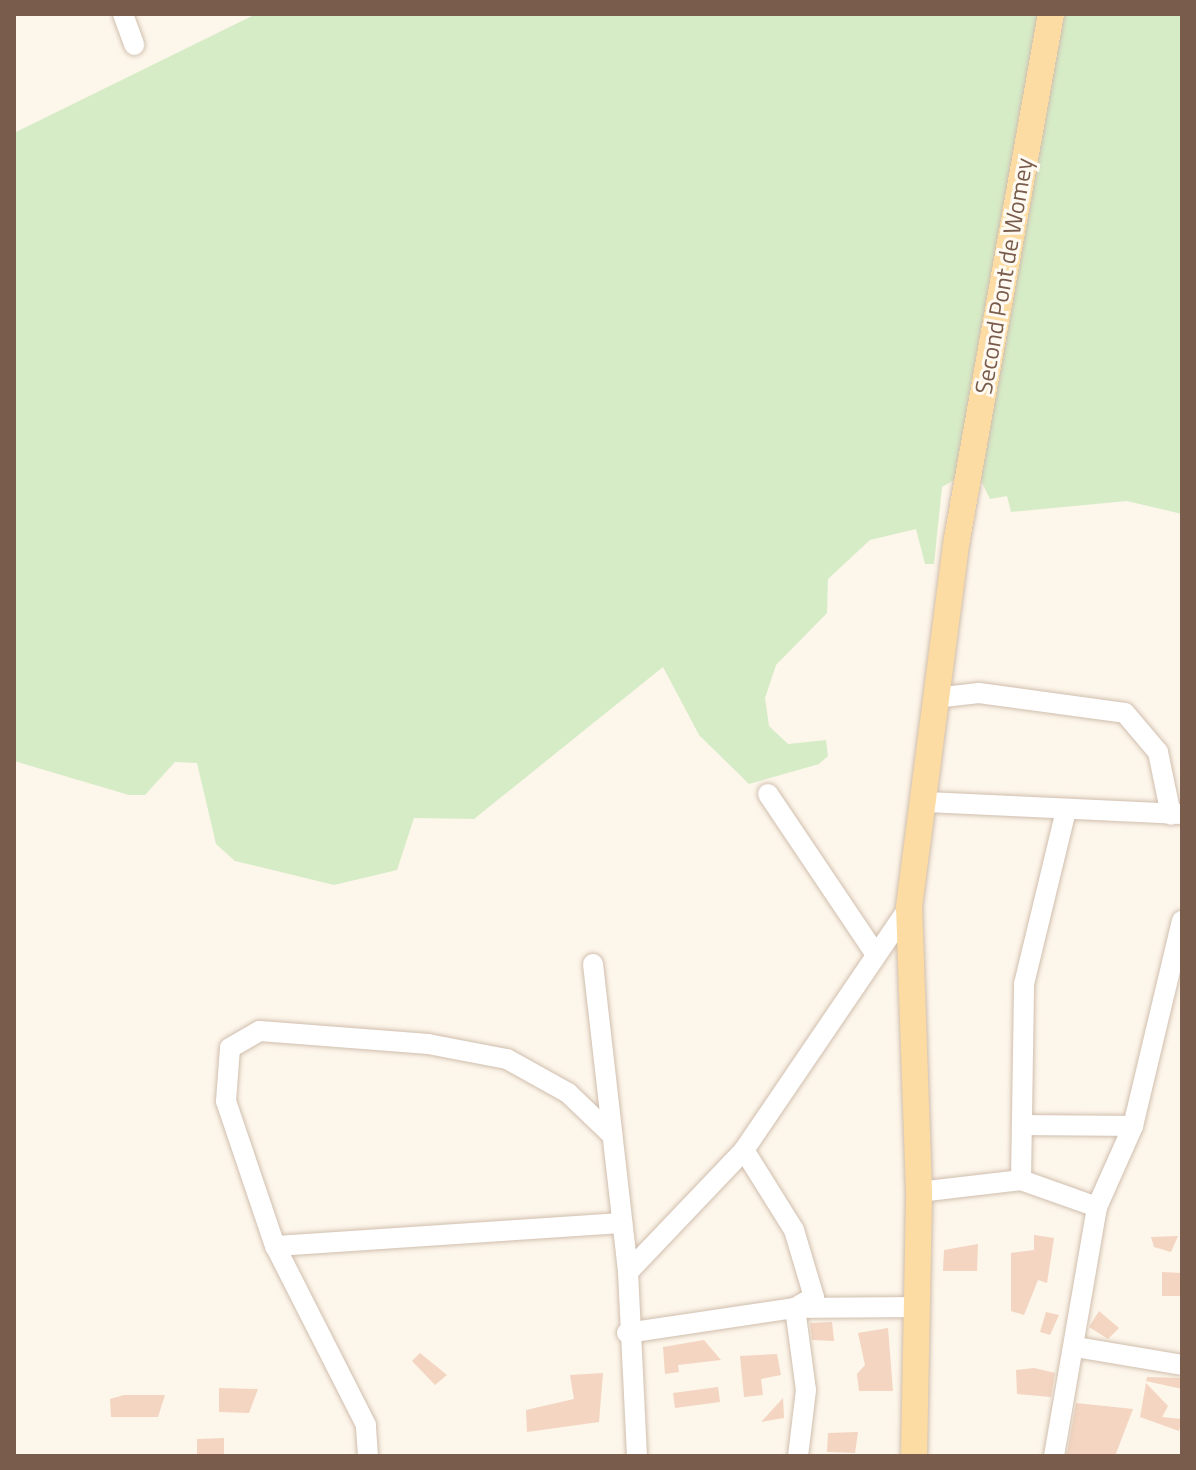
<!DOCTYPE html>
<style>
body{margin:0}
#map{position:relative;width:1196px;height:1470px;overflow:hidden;background:#fdf6ea;font-family:"Titillium Web",sans-serif}
div>[style]{position:absolute}
.green>*{inset:0;background:#d6ecc7}
.building>*{inset:0;background:#f3d5c1}
.roads{filter:drop-shadow(0 0 2px #d0beae) drop-shadow(0 0 2px #d0beae)}
.minor>*{height:20px;margin:-10px;padding:0 10px;transform-origin:10px;border-radius:10px;background:#fff}
.major>*{height:26px;margin:-13px;padding:0 13px;transform-origin:13px;border-radius:13px;background:#fcdca2}
span{translate:-50% -50%;white-space:nowrap;text-align:center;line-height:1.15;-webkit-text-stroke:6px #fffaf1;paint-order:stroke}
.street-label{font-size:24px;color:#795c4c}
.frame{position:absolute;inset:0;border:16px solid #795c4c;pointer-events:none}
</style>
<div id="map">
<div class="green">
<i style="clip-path:polygon(256px 14px,1182px 14px,1182px 514px,1127px 501px,1011px 512px,1007px 496px,990px 499px,975px 468px,942px 487px,934px 564px,925px 564px,916px 529px,870px 540px,828px 579px,827px 613px,776px 665px,765px 698px,769px 726px,788px 744px,826px 740px,828px 756px,819px 764px,749px 784px,699px 735px,663px 667px,474px 819px,414px 818px,397px 870px,334px 885px,235px 861px,216px 844px,197px 763px,175px 762px,145px 795px,129px 795px,14px 761px,14px 133px)"></i>
</div>
<div class="building">
<i style="clip-path:polygon(1034px 1235px,1054px 1238px,1047px 1283px,1038px 1280px,1024px 1315px,1011px 1311px,1011px 1253px,1034px 1250px)"></i>
<i style="clip-path:polygon(1178px 1236px,1171px 1252px,1154px 1247px,1151px 1237px)"></i>
<i style="clip-path:polygon(978px 1244px,977px 1271px,943px 1271px,944px 1250px)"></i>
<i style="clip-path:polygon(1162px 1272px,1182px 1273px,1182px 1296px,1162px 1296px)"></i>
<i style="clip-path:polygon(1099px 1311px,1119px 1328px,1108px 1339px,1089px 1327px)"></i>
<i style="clip-path:polygon(1046px 1312px,1059px 1315px,1050px 1335px,1040px 1332px)"></i>
<i style="clip-path:polygon(832px 1322px,834px 1341px,812px 1340px,810px 1323px)"></i>
<i style="clip-path:polygon(888px 1328px,893px 1391px,859px 1391px,857px 1374px,865px 1365px,858px 1333px)"></i>
<i style="clip-path:polygon(704px 1340px,721px 1360px,678px 1365px,679px 1372px,665px 1374px,663px 1347px)"></i>
<i style="clip-path:polygon(420px 1353px,447px 1375px,435px 1385px,412px 1361px)"></i>
<i style="clip-path:polygon(777px 1354px,781px 1375px,761px 1379px,763px 1395px,744px 1397px,740px 1356px)"></i>
<i style="clip-path:polygon(1034px 1368px,1055px 1373px,1051px 1397px,1017px 1394px,1016px 1370px)"></i>
<i style="clip-path:polygon(603px 1373px,599px 1422px,527px 1432px,526px 1410px,574px 1399px,570px 1375px)"></i>
<i style="clip-path:polygon(1147px 1377px,1182px 1378px,1182px 1389px,1146px 1381px)"></i>
<i style="clip-path:polygon(1146px 1383px,1168px 1406px,1162px 1417px,1182px 1419px,1179px 1431px,1140px 1417px)"></i>
<i style="clip-path:polygon(718px 1387px,720px 1402px,675px 1408px,673px 1393px)"></i>
<i style="clip-path:polygon(219px 1388px,258px 1389px,249px 1413px,219px 1412px)"></i>
<i style="clip-path:polygon(124px 1395px,165px 1395px,158px 1417px,111px 1417px,110px 1399px)"></i>
<i style="clip-path:polygon(783px 1398px,784px 1418px,761px 1422px)"></i>
<i style="clip-path:polygon(1076px 1403px,1133px 1409px,1115px 1456px,1067px 1454px)"></i>
<i style="clip-path:polygon(858px 1432px,855px 1453px,827px 1452px,828px 1433px)"></i>
<i style="clip-path:polygon(224px 1438px,224px 1455px,197px 1456px,197px 1439px)"></i>
</div>
<div class="roads">
<div class="minor">
<i style="left:123px;top:14px;width:33px;rotate:70deg"></i>
<i style="left:935px;top:698px;width:44px;rotate:-6.5deg"></i>
<i style="left:979px;top:693px;width:147px;rotate:7.8deg"></i>
<i style="left:1125px;top:713px;width:51px;rotate:49.8deg"></i>
<i style="left:1158px;top:752px;width:64px;rotate:78.3deg"></i>
<i style="left:768px;top:794px;width:188px;rotate:56.1deg"></i>
<i style="left:926px;top:802px;width:256px;rotate:2.7deg"></i>
<i style="left:593px;top:964px;width:310px;rotate:83.5deg"></i>
<i style="left:628px;top:1272px;width:184px;rotate:87.2deg"></i>
<i style="left:1025px;top:1125px;width:108px;rotate:0.5deg"></i>
<i style="left:744px;top:1150px;width:94px;rotate:58deg"></i>
<i style="left:794px;top:1230px;width:70px;rotate:73.4deg"></i>
<i style="left:814px;top:1297px;width:22px;rotate:150deg"></i>
<i style="left:795px;top:1308px;width:83px;rotate:82.4deg"></i>
<i style="left:806px;top:1390px;width:66px;rotate:96.9deg"></i>
<i style="left:1021px;top:1180px;width:196px;rotate:-89.1deg"></i>
<i style="left:1024px;top:984px;width:175px;rotate:-76.4deg"></i>
<i style="left:919px;top:1192px;width:103px;rotate:-6.7deg"></i>
<i style="left:1021px;top:1180px;width:81px;rotate:19.6deg"></i>
<i style="left:275px;top:1246px;width:348px;rotate:-3.8deg"></i>
<i style="left:628px;top:1272px;width:168px;rotate:-46.4deg"></i>
<i style="left:744px;top:1150px;width:294px;rotate:-55.8deg"></i>
<i style="left:627px;top:1333px;width:170px;rotate:-8.5deg"></i>
<i style="left:795px;top:1308px;width:118px;rotate:-0.5deg"></i>
<i style="left:1076px;top:1347px;width:108px;rotate:9.6deg"></i>
<i style="left:368px;top:1456px;width:31px;rotate:-94deg"></i>
<i style="left:366px;top:1425px;width:201px;rotate:-116.9deg"></i>
<i style="left:275px;top:1246px;width:153px;rotate:-108.7deg"></i>
<i style="left:226px;top:1101px;width:53px;rotate:-85.7deg"></i>
<i style="left:230px;top:1048px;width:34px;rotate:-30deg"></i>
<i style="left:260px;top:1031px;width:169px;rotate:4.4deg"></i>
<i style="left:428px;top:1044px;width:80px;rotate:10.8deg"></i>
<i style="left:507px;top:1059px;width:70px;rotate:29.1deg"></i>
<i style="left:568px;top:1093px;width:61px;rotate:43.7deg"></i>
<i style="left:1054px;top:1456px;width:253px;rotate:-80.2deg"></i>
<i style="left:1097px;top:1207px;width:89px;rotate:-66deg"></i>
<i style="left:1133px;top:1126px;width:211px;rotate:-76.6deg"></i>
</div>
<div class="major">
<i style="left:914px;top:1456px;width:264px;rotate:-88.9deg"></i>
<i style="left:919px;top:1192px;width:285px;rotate:-92deg"></i>
<i style="left:909px;top:907px;width:371px;rotate:-82.6deg"></i>
<i style="left:957px;top:539px;width:533px;rotate:-79.85deg"></i>
</div>
</div>
<div class="street-label">
<span style="left:1004px;top:276px;rotate:-80deg">Second Pont de Womey</span>
</div>
<div class="frame"></div>
</div>
